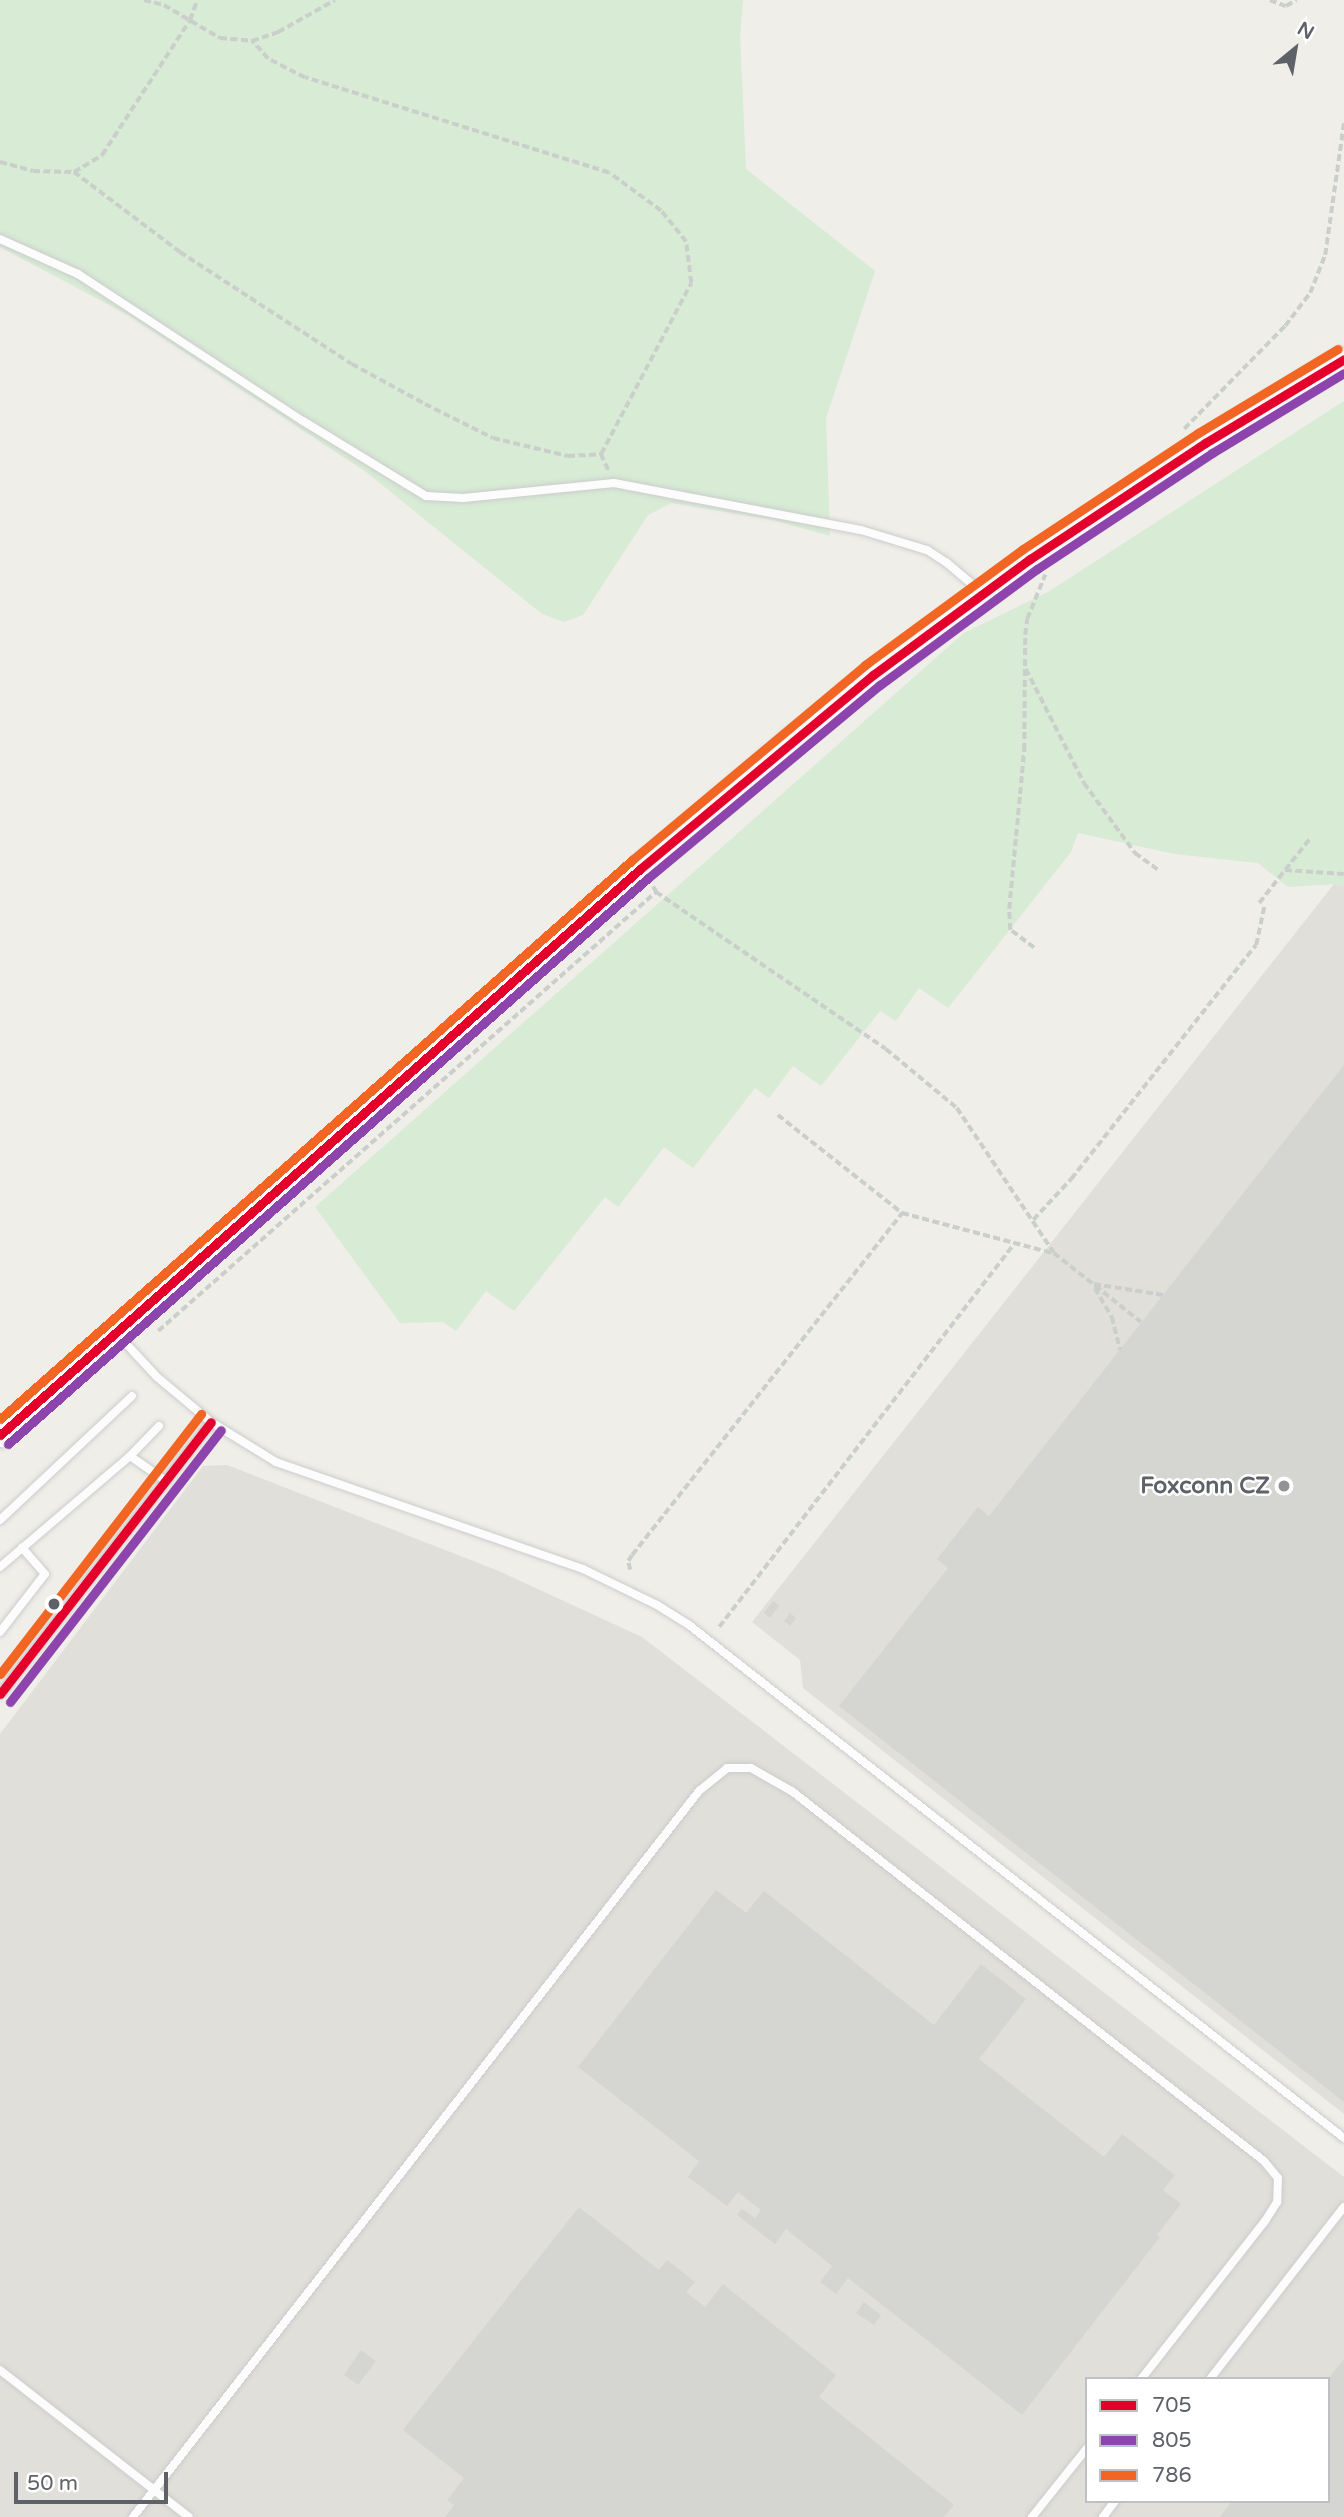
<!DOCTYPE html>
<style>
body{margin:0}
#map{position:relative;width:1344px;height:2517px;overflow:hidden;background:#efeee9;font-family:"Varela Round",sans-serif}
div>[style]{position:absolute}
.industrial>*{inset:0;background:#e0dfda}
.green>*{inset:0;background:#d7ebd5}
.building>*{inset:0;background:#d5d5d2}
.path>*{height:3.5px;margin-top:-1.75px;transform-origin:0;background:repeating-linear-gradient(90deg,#cacfcb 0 7px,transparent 0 10.5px)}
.roads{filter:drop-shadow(0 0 2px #cccccb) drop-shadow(0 0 2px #cccccb)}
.lane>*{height:8px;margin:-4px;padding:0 4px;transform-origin:4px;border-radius:4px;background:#fdfcfc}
.secondary>*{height:23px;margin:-11.5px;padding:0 11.5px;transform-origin:11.5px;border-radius:11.5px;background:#fdfcfc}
.bus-1>*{height:9px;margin:-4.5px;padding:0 4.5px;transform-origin:4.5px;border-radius:4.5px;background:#e4002b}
.bus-2>*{height:9px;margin:-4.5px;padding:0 4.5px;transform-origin:4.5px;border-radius:4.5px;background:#8e44ad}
.bus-3>*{height:9px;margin:-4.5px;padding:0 4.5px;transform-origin:4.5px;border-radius:4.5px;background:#f26522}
.dots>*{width:19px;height:19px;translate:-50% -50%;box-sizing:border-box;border:4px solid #fff;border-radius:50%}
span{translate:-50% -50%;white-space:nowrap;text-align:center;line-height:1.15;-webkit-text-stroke:5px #fff;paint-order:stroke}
.poi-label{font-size:23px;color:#5e6268;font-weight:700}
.right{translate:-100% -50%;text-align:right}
.legend{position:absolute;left:1085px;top:2377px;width:245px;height:126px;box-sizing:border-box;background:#fff;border:2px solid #bfc0c3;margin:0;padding:9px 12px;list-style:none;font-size:21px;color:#5e6268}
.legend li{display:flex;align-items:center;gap:14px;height:35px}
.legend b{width:35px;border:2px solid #bfc0c3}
.north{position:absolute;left:1260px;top:14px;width:70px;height:70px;-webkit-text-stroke:5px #fff;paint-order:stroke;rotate:30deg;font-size:19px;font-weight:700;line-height:28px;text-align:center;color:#5e6268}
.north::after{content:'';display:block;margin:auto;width:24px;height:32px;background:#5e6268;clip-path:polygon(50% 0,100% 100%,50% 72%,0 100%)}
.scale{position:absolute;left:14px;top:2472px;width:154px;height:32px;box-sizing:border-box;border:4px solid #5e6268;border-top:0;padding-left:9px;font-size:21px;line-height:24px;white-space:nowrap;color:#5e6268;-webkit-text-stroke:5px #fff;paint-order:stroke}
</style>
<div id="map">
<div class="industrial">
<i style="clip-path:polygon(1334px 884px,1344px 886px,1344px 2114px,803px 1688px,800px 1660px,752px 1622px)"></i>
<i style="clip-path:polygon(evenodd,227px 1465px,499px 1571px,642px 1637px,1344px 2177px,1344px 2517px,0 2517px,0 1734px,203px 1466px,227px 1465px,1087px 2379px,1328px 2379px,1328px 2501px,1087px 2501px,1087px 2379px)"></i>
</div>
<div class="green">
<i style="clip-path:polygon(0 0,743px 0,740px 36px,746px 169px,875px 271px,826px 418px,830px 536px,773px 520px,671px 503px,648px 515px,583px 615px,564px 622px,542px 614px,366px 472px,128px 315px,0 247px)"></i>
<i style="clip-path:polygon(1344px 401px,1344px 886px,1334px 884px,1288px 887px,1258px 863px,1175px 854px,1078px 833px,1071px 852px,948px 1008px,919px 988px,896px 1021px,880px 1011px,821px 1086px,793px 1066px,769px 1098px,755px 1088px,693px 1168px,664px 1147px,618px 1207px,605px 1197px,514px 1311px,486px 1291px,456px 1331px,443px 1322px,400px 1323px,315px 1207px,964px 633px,1048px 592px)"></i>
</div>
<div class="building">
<i style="clip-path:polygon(1344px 1065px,1344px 2102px,839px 1706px,948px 1568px,937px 1559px,978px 1507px,989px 1516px)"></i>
<i style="clip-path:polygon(773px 1601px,779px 1606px,770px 1618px,764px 1613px)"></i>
<i style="clip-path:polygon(790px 1613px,796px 1618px,790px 1626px,784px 1621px)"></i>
<i style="clip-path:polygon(716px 1890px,746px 1913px,764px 1891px,934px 2025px,981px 1964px,1026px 1999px,979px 2059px,1104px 2157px,1122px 2134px,1175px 2175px,1163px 2190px,1181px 2204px,1157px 2235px,1160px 2237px,1022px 2415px,848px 2278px,836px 2294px,820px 2282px,832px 2266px,786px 2229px,775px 2244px,737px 2215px,742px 2209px,755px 2218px,761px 2210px,738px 2192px,727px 2206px,688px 2177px,699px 2161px,578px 2067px)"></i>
<i style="clip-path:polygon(579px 2207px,659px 2270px,667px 2260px,695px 2282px,686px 2292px,705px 2307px,723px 2284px,836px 2375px,819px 2397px,954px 2505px,944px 2517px,445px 2517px,454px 2505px,447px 2500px,464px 2478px,403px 2430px)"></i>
<i style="clip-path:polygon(864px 2302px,881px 2315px,874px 2325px,856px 2313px)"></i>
<i style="clip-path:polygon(361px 2350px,376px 2361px,358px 2385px,344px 2375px)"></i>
<i style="clip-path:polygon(1344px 2359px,1344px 2517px,1220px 2517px,1232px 2501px,1328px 2501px,1328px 2379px)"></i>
</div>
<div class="path">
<i style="left:144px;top:0;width:21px;rotate:14deg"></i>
<i style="left:164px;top:5px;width:65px;rotate:30.5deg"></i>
<i style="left:220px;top:38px;width:32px;rotate:5deg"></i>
<i style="left:252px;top:41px;width:28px;rotate:-19deg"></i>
<i style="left:278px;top:32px;width:65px;rotate:-29.3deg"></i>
<i style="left:1270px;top:0;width:17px;rotate:21deg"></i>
<i style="left:1286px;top:6px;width:12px;rotate:-31deg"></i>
<i style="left:0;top:162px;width:34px;rotate:15deg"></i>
<i style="left:33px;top:171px;width:41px;rotate:1.4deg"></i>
<i style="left:74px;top:172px;width:33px;rotate:-31deg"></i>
<i style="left:102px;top:155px;width:161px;rotate:-56.9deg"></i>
<i style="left:190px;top:20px;width:21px;rotate:-71deg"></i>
<i style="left:74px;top:172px;width:133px;rotate:37deg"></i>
<i style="left:180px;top:252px;width:205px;rotate:33.1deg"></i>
<i style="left:352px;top:364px;width:83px;rotate:28.7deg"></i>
<i style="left:425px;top:404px;width:76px;rotate:26.6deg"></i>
<i style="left:493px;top:438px;width:77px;rotate:13.5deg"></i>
<i style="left:568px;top:456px;width:33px;rotate:-3deg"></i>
<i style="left:601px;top:454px;width:193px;rotate:-62.2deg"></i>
<i style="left:691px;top:283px;width:41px;rotate:-97deg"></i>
<i style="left:686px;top:242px;width:40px;rotate:-129deg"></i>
<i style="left:661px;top:211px;width:64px;rotate:-143.8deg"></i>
<i style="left:609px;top:173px;width:318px;rotate:-162.6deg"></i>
<i style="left:305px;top:78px;width:42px;rotate:-152.8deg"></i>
<i style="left:268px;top:59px;width:24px;rotate:-132deg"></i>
<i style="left:1184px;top:429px;width:144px;rotate:-45.6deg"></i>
<i style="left:1285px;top:326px;width:41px;rotate:-52.9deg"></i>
<i style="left:1310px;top:293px;width:41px;rotate:-68.5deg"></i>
<i style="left:1325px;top:255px;width:135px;rotate:-81.9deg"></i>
<i style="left:601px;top:454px;width:19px;rotate:65deg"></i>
<i style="left:1026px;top:669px;width:128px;rotate:63deg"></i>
<i style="left:1084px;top:783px;width:87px;rotate:53.9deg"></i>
<i style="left:1135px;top:853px;width:29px;rotate:36deg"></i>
<i style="left:1285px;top:870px;width:59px;rotate:3.9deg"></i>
<i style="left:656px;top:892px;width:278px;rotate:34.3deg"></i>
<i style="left:886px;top:1049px;width:92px;rotate:39.7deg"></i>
<i style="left:957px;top:1108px;width:174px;rotate:56.2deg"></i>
<i style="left:1054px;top:1253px;width:111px;rotate:38.4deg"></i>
<i style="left:1259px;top:903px;width:84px;rotate:-51.8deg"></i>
<i style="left:1034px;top:948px;width:30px;rotate:-143deg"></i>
<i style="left:1010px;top:930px;width:21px;rotate:-93deg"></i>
<i style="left:1009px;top:909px;width:160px;rotate:-84.6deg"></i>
<i style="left:1024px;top:750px;width:115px;rotate:-89.5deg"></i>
<i style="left:1025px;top:635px;width:16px;rotate:-83deg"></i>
<i style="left:1027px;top:619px;width:48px;rotate:-67.8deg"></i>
<i style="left:778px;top:1115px;width:158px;rotate:38.3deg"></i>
<i style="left:1033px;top:1220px;width:56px;rotate:-47.2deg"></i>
<i style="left:1071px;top:1179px;width:298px;rotate:-51.7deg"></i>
<i style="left:1256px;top:945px;width:39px;rotate:-78deg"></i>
<i style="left:1094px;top:1284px;width:70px;rotate:9.1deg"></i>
<i style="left:1095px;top:1288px;width:34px;rotate:60deg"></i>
<i style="left:1112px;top:1317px;width:34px;rotate:76deg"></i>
<i style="left:158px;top:1331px;width:664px;rotate:-41.4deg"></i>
<i style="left:656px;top:892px;width:6px;rotate:-121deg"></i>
<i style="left:630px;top:1570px;width:9px;rotate:-103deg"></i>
<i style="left:628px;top:1561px;width:7px;rotate:-56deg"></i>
<i style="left:632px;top:1555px;width:436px;rotate:-51.7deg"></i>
<i style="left:902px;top:1213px;width:155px;rotate:14.9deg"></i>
<i style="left:719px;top:1627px;width:485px;rotate:-52.4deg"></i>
</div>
<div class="roads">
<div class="lane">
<i style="left:0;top:239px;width:85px;rotate:24.2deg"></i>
<i style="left:78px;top:274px;width:269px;rotate:33.2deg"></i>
<i style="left:303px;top:421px;width:144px;rotate:31.4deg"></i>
<i style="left:426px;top:496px;width:37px;rotate:3deg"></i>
<i style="left:463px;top:498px;width:152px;rotate:-5.7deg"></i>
<i style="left:614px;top:483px;width:251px;rotate:10.8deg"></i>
<i style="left:861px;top:530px;width:69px;rotate:16.9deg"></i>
<i style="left:927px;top:550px;width:24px;rotate:33deg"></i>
<i style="left:947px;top:563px;width:43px;rotate:40.3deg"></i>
<i style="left:118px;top:1335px;width:57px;rotate:47.1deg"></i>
<i style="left:157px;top:1377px;width:70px;rotate:39.8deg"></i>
<i style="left:211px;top:1422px;width:76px;rotate:31.6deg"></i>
<i style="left:276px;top:1462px;width:325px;rotate:19.2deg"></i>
<i style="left:583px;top:1569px;width:82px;rotate:25.9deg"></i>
<i style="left:657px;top:1605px;width:38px;rotate:32deg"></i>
<i style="left:689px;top:1625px;width:832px;rotate:38.07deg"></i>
<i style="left:159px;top:1426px;width:42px;rotate:134deg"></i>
<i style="left:130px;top:1456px;width:44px;rotate:34.8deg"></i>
<i style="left:0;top:1520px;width:181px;rotate:-43.2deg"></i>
<i style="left:0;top:1567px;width:171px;rotate:-40.5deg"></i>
<i style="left:0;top:1632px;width:73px;rotate:-52.2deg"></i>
<i style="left:45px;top:1574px;width:35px;rotate:-131deg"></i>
<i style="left:0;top:1694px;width:344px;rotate:-52.2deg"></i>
<i style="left:0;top:2370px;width:239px;rotate:37.9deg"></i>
<i style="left:1210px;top:2379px;width:218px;rotate:-52.1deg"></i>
<i style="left:133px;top:2517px;width:921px;rotate:-52.06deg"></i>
<i style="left:699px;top:1791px;width:36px;rotate:-39deg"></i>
<i style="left:727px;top:1768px;width:24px"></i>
<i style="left:751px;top:1768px;width:48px;rotate:29.7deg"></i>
<i style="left:793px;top:1792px;width:598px;rotate:38.08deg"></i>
<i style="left:1264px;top:2161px;width:22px;rotate:51deg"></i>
<i style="left:1278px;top:2178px;width:24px;rotate:92deg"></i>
<i style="left:1277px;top:2202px;width:22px;rotate:122deg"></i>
<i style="left:1265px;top:2221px;width:201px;rotate:128.1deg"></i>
<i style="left:1032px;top:2517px;width:88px;rotate:-51.4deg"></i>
<i style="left:1103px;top:2517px;width:20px;rotate:-53deg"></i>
</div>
<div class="secondary">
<i style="left:0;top:1435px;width:854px;rotate:-41.49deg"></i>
<i style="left:640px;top:869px;width:192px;rotate:-40.3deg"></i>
<i style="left:786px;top:745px;width:112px;rotate:-38.8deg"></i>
<i style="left:873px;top:675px;width:195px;rotate:-36.5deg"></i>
<i style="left:1030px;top:559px;width:210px;rotate:-33.5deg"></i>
<i style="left:1205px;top:443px;width:162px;rotate:-31.1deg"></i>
</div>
</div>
<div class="bus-1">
<i style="left:0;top:1435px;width:854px;rotate:-41.49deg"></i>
<i style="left:640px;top:869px;width:303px;rotate:-39.8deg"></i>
<i style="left:873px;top:675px;width:195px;rotate:-36.5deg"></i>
<i style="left:1030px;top:559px;width:210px;rotate:-33.5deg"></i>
<i style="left:1205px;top:443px;width:162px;rotate:-31.1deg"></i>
<i style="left:0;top:1694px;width:344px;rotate:-52.2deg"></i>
</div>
<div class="bus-2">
<i style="left:8px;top:1444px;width:854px;rotate:-41.49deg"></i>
<i style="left:648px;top:878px;width:302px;rotate:-39.8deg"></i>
<i style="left:880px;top:685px;width:195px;rotate:-36.5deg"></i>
<i style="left:1037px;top:569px;width:210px;rotate:-33.5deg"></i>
<i style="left:1212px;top:453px;width:154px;rotate:-31.2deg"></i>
<i style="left:10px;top:1702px;width:344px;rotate:-52.2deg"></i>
</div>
<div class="bus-3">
<i style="left:0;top:1419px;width:844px;rotate:-41.49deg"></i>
<i style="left:632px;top:860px;width:304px;rotate:-39.9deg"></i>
<i style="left:865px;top:665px;width:196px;rotate:-36.3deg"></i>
<i style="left:1023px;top:549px;width:210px;rotate:-33.5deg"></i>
<i style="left:1198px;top:433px;width:163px;rotate:-31deg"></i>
<i style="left:0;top:1674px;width:329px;rotate:-52.3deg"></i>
</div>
<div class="dots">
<i style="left:1284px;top:1486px;background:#919395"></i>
<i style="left:54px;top:1604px;background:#5e6268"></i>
</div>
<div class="poi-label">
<span class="right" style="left:1270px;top:1486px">Foxconn CZ</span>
</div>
<ul class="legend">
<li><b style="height:9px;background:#e4002b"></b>705</li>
<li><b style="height:9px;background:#8e44ad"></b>805</li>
<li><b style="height:9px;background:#f26522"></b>786</li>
</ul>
<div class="north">N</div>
<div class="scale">50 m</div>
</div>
